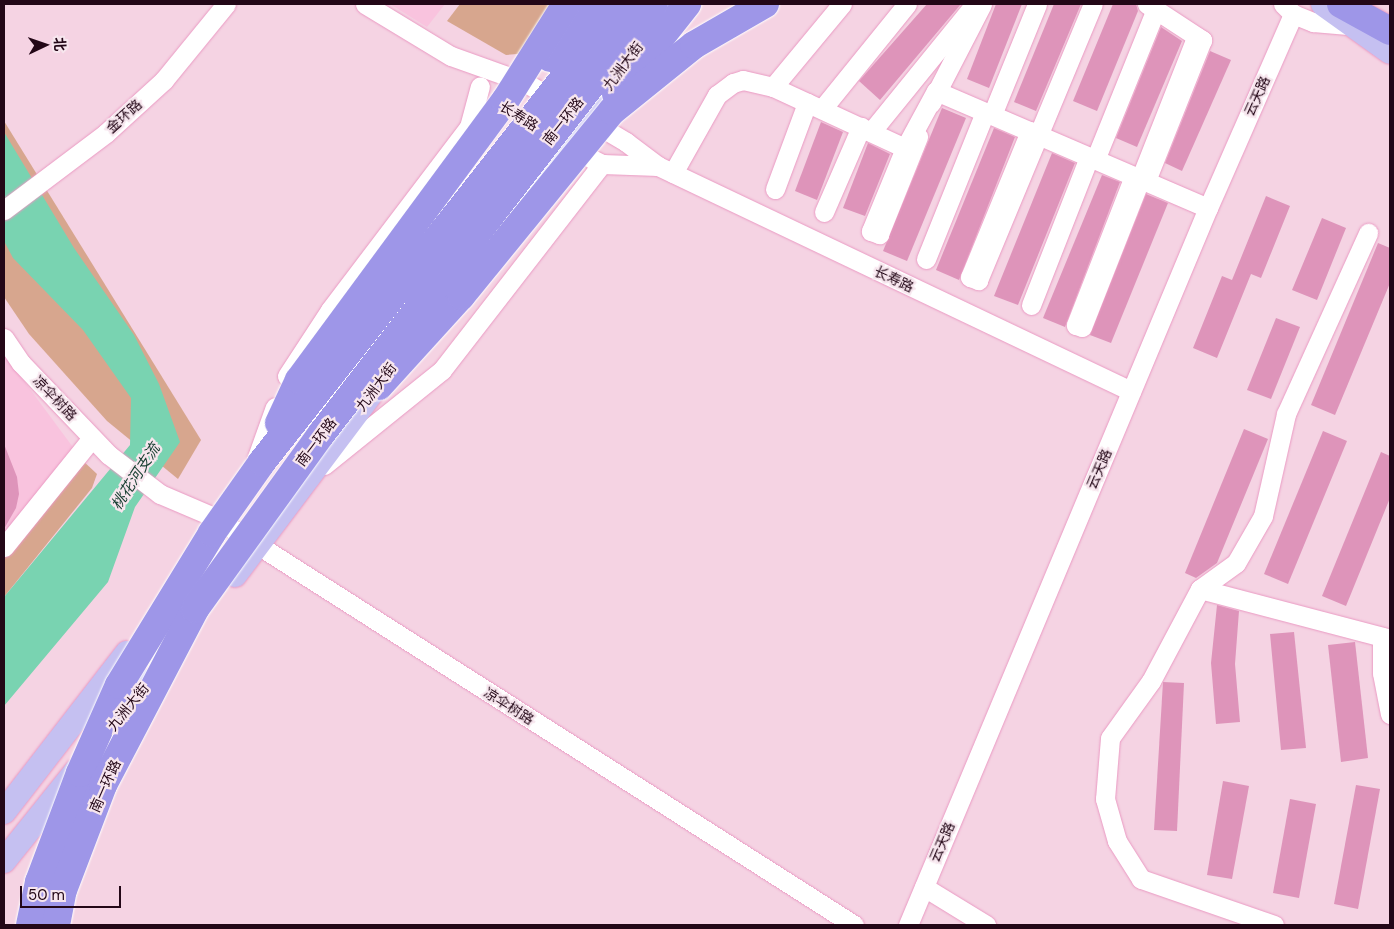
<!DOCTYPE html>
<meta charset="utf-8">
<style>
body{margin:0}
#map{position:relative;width:1394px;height:929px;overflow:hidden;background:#f5d3e3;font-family:"DM Sans","Noto Sans SC",sans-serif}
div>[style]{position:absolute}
.built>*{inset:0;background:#f9c3de}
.green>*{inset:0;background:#d7a68e}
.water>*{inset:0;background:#79d3b1}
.building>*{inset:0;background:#de94ba}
.roads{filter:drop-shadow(0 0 1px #ea9ac3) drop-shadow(0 0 1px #ea9ac3)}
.minor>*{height:19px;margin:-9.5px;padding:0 9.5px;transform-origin:9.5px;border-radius:9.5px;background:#fff}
.major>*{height:24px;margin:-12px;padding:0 12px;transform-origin:12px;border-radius:12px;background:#c5c0f1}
.highway>*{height:28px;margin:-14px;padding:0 14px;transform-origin:14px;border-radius:14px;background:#9e96e8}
.bridges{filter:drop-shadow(0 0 1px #fff) drop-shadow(0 0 1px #fff)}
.highway-bridge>*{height:28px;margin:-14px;padding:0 14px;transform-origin:14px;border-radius:14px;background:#9e96e8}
span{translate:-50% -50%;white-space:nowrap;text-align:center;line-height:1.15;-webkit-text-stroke:4.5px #f7e6ee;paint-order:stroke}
.street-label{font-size:14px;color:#230717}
.water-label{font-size:15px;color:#163e30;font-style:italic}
.frame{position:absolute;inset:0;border:5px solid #230717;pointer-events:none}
.north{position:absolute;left:20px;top:20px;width:50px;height:50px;-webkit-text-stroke:4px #f7e6ee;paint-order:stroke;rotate:87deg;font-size:14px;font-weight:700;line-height:20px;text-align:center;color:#230717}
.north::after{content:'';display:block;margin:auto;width:18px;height:22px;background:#230717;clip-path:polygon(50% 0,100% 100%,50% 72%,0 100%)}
.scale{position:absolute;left:20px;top:886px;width:101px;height:22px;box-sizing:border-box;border:2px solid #230717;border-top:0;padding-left:6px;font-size:15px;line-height:18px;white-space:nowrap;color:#230717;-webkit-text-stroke:4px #f7e6ee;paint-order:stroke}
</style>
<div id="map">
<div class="built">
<i style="clip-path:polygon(390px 4px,445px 4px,427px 27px)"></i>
<i style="clip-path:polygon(4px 354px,75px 450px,4px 540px)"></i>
</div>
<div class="green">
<i style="clip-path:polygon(460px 4px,558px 4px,529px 53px,506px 55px,447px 21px)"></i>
<i style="clip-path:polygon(4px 121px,201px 440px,178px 479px,107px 421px,29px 334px,4px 297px)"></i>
<i style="clip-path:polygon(81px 459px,97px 474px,92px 488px,4px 597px,4px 556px)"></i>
</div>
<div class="water">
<i style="clip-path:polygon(4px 132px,74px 248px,134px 335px,159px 384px,180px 442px,135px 507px,108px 582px,4px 706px,4px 597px,130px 445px,131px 398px,83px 330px,13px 258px,4px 241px)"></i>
</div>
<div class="building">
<i style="clip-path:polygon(927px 4px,961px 4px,880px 100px,859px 81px)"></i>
<i style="clip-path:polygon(996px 4px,1022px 4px,989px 88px,967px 79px)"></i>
<i style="clip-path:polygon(1054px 4px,1081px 4px,1036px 111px,1014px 102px)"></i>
<i style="clip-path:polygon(1113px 4px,1136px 4px,1138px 11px,1097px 111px,1073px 101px)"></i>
<i style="clip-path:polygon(1161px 27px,1182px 41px,1137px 147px,1116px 138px)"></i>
<i style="clip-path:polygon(1210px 51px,1231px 60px,1182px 171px,1165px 163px)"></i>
<i style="clip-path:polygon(942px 108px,966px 118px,907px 261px,883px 251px)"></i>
<i style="clip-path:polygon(821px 122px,843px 132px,817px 200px,795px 191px)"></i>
<i style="clip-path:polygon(994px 128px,1015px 137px,959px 280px,936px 270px)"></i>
<i style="clip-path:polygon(868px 143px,890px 154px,865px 216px,843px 208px)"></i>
<i style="clip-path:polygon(1052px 153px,1075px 163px,1018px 305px,994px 296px)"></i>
<i style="clip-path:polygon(1102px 175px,1120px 182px,1065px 327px,1043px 318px)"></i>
<i style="clip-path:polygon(1146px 194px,1168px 203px,1111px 343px,1090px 335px)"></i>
<i style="clip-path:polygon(1266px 196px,1290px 206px,1261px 278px,1251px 274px,1217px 358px,1193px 348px,1222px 276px,1232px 280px)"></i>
<i style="clip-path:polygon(1322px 218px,1346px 228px,1317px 300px,1292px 290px)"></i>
<i style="clip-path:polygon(1378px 243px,1390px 248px,1390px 283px,1335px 415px,1311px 405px)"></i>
<i style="clip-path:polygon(1276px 318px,1300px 327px,1271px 399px,1247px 390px)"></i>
<i style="clip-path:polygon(1244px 429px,1268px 439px,1217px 563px,1196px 578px,1185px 573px)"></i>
<i style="clip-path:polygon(1323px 431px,1347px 441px,1288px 584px,1264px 574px)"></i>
<i style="clip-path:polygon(4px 444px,17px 477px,19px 494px,16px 508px,4px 529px)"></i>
<i style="clip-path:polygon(1381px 452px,1390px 456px,1390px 498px,1346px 606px,1322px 596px)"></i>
<i style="clip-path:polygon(1217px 605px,1239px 611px,1235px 664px,1240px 722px,1216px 724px,1211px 663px)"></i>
<i style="clip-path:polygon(1294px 632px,1306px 748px,1281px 750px,1270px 634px)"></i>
<i style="clip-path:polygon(1355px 642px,1368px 758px,1341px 762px,1328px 645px)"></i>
<i style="clip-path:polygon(1163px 682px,1184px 683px,1177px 831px,1154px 830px)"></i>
<i style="clip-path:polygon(1223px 781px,1249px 786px,1232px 879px,1207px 875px)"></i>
<i style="clip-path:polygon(1356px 785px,1380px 789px,1358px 909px,1334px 904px)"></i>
<i style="clip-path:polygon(1290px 799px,1316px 804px,1299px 898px,1273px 893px)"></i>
</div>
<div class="roads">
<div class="minor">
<i style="left:365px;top:4px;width:100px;rotate:31.2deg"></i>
<i style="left:451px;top:56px;width:77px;rotate:19.6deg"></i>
<i style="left:524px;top:82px;width:40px;rotate:29.7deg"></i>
<i style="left:1147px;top:4px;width:66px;rotate:33.2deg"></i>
<i style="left:1283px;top:4px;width:14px;rotate:45deg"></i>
<i style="left:1293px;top:14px;width:22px;rotate:22deg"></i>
<i style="left:1313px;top:22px;width:38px;rotate:5deg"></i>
<i style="left:773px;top:87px;width:108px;rotate:-50.3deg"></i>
<i style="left:931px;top:103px;width:111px;rotate:-62.7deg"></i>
<i style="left:822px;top:109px;width:135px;rotate:-51deg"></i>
<i style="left:992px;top:115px;width:120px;rotate:-67.9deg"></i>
<i style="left:589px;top:120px;width:43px;rotate:30.7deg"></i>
<i style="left:626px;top:142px;width:40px;rotate:37deg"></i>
<i style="left:658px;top:166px;width:524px;rotate:25.44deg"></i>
<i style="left:1030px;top:131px;width:158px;rotate:112.3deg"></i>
<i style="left:970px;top:277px;width:9px;rotate:21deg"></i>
<i style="left:978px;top:280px;width:299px;rotate:-67.4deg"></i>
<i style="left:871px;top:132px;width:159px;rotate:-50.9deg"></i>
<i style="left:905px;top:148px;width:90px;rotate:112.3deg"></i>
<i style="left:871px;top:231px;width:9px;rotate:21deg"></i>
<i style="left:879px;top:234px;width:105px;rotate:-68.1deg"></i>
<i style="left:592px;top:159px;width:11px;rotate:27deg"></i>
<i style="left:602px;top:164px;width:56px;rotate:2deg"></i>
<i style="left:1095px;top:160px;width:163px;rotate:-68deg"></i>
<i style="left:673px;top:173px;width:90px;rotate:-60.6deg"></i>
<i style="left:717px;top:95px;width:20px;rotate:-37deg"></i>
<i style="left:733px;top:83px;width:10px;rotate:-17deg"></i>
<i style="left:743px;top:80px;width:31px;rotate:13deg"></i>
<i style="left:773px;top:87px;width:145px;rotate:24.8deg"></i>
<i style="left:905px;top:148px;width:65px;rotate:-61.5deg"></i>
<i style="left:936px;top:91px;width:296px;rotate:23.3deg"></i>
<i style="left:1134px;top:176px;width:160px;rotate:111.3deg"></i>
<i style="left:1076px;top:325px;width:6px;rotate:18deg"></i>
<i style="left:1082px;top:327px;width:312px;rotate:-68.5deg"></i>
<i style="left:1196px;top:37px;width:7px;rotate:27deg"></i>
<i style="left:1202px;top:40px;width:152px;rotate:111.7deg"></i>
<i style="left:775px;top:189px;width:92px;rotate:-69.6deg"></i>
<i style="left:4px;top:210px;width:128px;rotate:-37deg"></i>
<i style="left:106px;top:133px;width:79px;rotate:-42.4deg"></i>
<i style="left:164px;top:80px;width:98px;rotate:-50.8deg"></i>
<i style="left:824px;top:212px;width:93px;rotate:-66.5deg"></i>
<i style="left:926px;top:259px;width:158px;rotate:-68.1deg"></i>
<i style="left:1031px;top:305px;width:159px;rotate:-68.6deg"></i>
<i style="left:4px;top:338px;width:30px;rotate:56deg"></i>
<i style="left:21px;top:363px;width:127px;rotate:46.3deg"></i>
<i style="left:109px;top:455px;width:64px;rotate:37.4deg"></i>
<i style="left:160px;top:494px;width:59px;rotate:23.1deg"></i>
<i style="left:214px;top:517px;width:759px;rotate:32.52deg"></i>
<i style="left:287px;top:376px;width:79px;rotate:-56.9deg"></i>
<i style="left:330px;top:310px;width:230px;rotate:-52.8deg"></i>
<i style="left:469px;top:127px;width:42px;rotate:-75deg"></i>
<i style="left:256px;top:460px;width:56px;rotate:-70.3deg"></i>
<i style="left:324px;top:465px;width:151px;rotate:-38.8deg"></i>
<i style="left:442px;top:370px;width:261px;rotate:-52.2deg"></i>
<i style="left:4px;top:547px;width:140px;rotate:-51.1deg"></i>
<i style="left:1200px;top:589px;width:196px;rotate:14.7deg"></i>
<i style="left:1382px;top:637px;width:36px;rotate:90deg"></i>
<i style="left:1382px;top:673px;width:42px;rotate:79deg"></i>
<i style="left:924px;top:887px;width:73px;rotate:31.5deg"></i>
<i style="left:908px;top:925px;width:777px;rotate:-67.3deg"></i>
<i style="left:1208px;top:208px;width:212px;rotate:-66.3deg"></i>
<i style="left:1274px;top:925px;width:141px;rotate:-160.9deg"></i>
<i style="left:1141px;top:879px;width:45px;rotate:-122.3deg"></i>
<i style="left:1117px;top:841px;width:44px;rotate:-105.9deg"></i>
<i style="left:1105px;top:799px;width:61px;rotate:-85.3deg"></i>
<i style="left:1110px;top:738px;width:70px;rotate:-54.3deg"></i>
<i style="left:1151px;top:681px;width:104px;rotate:-62deg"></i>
<i style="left:1200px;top:589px;width:44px;rotate:-35.8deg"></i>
<i style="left:1236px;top:563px;width:54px;rotate:-60.1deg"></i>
<i style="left:1263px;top:516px;width:105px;rotate:-77.3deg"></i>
<i style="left:1286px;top:414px;width:199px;rotate:-65.6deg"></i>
</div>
<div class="major">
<i style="left:1323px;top:4px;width:82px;rotate:35.6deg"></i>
<i style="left:497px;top:231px;width:206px;rotate:-52.7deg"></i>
<i style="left:235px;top:575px;width:256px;rotate:-53.1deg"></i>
<i style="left:100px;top:742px;width:78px;rotate:-51.2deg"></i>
<i style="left:4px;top:812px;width:201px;rotate:-52.3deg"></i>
<i style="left:4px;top:861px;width:117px;rotate:-51.3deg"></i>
</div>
<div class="highway">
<i style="left:1341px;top:4px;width:56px;rotate:28.9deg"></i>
</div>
</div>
<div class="bridges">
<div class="highway-bridge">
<i style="left:550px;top:58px;width:68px;rotate:-52.1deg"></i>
<i style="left:616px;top:94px;width:115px;rotate:-51.7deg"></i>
<i style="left:379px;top:386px;width:122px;rotate:-47.7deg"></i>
<i style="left:461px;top:296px;width:239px;rotate:-50.8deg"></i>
<i style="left:612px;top:111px;width:105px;rotate:-38.8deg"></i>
<i style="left:694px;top:45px;width:82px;rotate:-30deg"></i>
<i style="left:279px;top:423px;width:47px;rotate:-65.1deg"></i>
<i style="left:299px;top:380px;width:347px;rotate:-53.6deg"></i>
<i style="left:505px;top:101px;width:115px;rotate:-57.8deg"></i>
<i style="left:30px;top:925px;width:44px;rotate:-78.2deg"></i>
<i style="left:39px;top:882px;width:116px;rotate:-69.4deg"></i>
<i style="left:80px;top:773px;width:96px;rotate:-66.1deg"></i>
<i style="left:119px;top:685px;width:178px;rotate:-58.5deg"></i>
<i style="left:212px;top:533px;width:87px;rotate:-54.8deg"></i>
<i style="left:262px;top:462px;width:583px;rotate:-51.83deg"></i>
<i style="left:56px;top:925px;width:36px;rotate:-79deg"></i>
<i style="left:63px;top:890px;width:112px;rotate:-69.1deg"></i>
<i style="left:103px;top:785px;width:199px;rotate:-62.4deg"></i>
<i style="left:195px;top:609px;width:217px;rotate:-54.2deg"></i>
<i style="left:322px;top:433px;width:542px;rotate:-52.26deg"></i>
</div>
</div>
<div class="street-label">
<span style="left:623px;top:66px;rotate:-53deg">九洲大街</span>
<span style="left:1257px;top:96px;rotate:-66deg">云天路</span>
<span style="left:124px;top:116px;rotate:-42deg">金环路</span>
<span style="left:519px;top:116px;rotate:32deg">长寿路</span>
<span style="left:563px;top:121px;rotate:-52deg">南一环路</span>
<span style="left:894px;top:279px;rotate:25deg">长寿路</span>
<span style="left:376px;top:387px;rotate:-53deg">九洲大街</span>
<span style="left:55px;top:398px;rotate:46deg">凉伞树路</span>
<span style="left:316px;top:442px;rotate:-53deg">南一环路</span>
<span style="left:1099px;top:469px;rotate:-67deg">云天路</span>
<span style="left:509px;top:706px;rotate:32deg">凉伞树路</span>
<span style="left:128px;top:707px;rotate:-51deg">九洲大街</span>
<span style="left:105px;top:786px;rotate:-66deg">南一环路</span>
<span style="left:942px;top:842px;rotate:-67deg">云天路</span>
</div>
<div class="water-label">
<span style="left:136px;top:477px;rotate:-57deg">桃花河支流</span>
</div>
<div class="frame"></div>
<div class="north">北</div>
<div class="scale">50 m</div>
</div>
